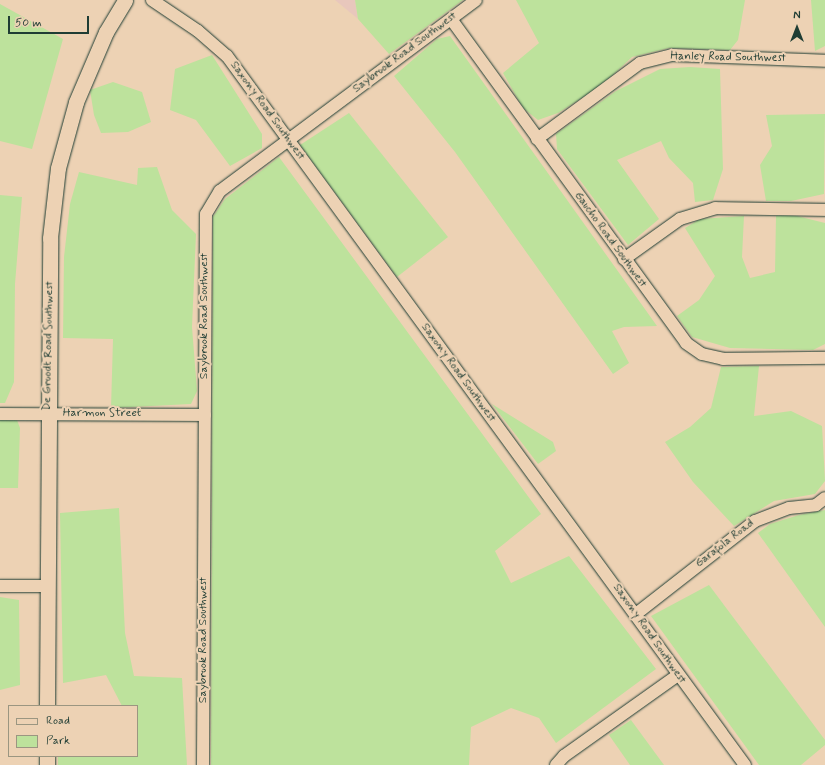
<!DOCTYPE html>
<style>
body{margin:0}
#map{position:relative;width:825px;height:765px;overflow:hidden;background:#edd2b4;font-family:Mynerve,sans-serif}
div>[style]{position:absolute}
.built>*{inset:0;background:#e8c7bc}
.green>*{inset:0;background:#bde29c}
.roads{filter:drop-shadow(0 0 1px #1f3d34) drop-shadow(0 0 1px #1f3d34)}
.minor>*{height:12px;margin:-6px;padding:0 6px;transform-origin:6px;border-radius:6px;background:#edd2b4}
.tertiary>*{height:15px;margin:-7.5px;padding:0 7.5px;transform-origin:7.5px;border-radius:7.5px;background:#edd2b4}
span{translate:-50% -50%;white-space:nowrap;text-align:center;line-height:1.15;-webkit-text-stroke:4px #edd2b4;paint-order:stroke}
.street-label{font-size:12px;color:#1f3d34}
.legend{position:absolute;left:8px;top:705px;width:130px;height:52px;box-sizing:border-box;background:#edd2b4;border:1px solid #9b9681;margin:0;padding:5px 7px;list-style:none;font-size:12px;color:#1f3d34}
.legend li{display:flex;align-items:center;gap:8px;height:20px}
.legend b{width:20px;border:1px solid #9b9681}
.north{position:absolute;left:777px;top:8px;width:40px;height:40px;-webkit-text-stroke:3px #edd2b4;paint-order:stroke;rotate:0deg;font-size:11px;font-weight:700;line-height:16px;text-align:center;color:#1f3d34}
.north::after{content:'';display:block;margin:auto;width:14px;height:18px;background:#1f3d34;clip-path:polygon(50% 0,100% 100%,50% 72%,0 100%)}
.scale{position:absolute;left:8px;top:16px;width:81px;height:18px;box-sizing:border-box;border:2px solid #1f3d34;border-top:0;padding-left:5px;font-size:12px;line-height:14px;white-space:nowrap;color:#1f3d34;-webkit-text-stroke:3px #edd2b4;paint-order:stroke}
</style>
<div id="map">
<div class="built">
<i style="clip-path:polygon(335px 0,355px 0,358px 19px)"></i>
</div>
<div class="green">
<i style="clip-path:polygon(355px 0,463px 0,389px 54px,358px 19px)"></i>
<i style="clip-path:polygon(516px 0,745px 0,738px 40px,730px 50px,669px 48px,632px 57px,601px 86px,558px 113px,538px 120px,523px 108px,503px 73px,539px 43px)"></i>
<i style="clip-path:polygon(811px 0,825px 0,825px 46px,815px 51px)"></i>
<i style="clip-path:polygon(0 4px,63px 39px,32px 149px,0 141px)"></i>
<i style="clip-path:polygon(450px 36px,657px 326px,624px 327px,612px 331px,629px 363px,613px 374px,455px 152px,394px 76px,437px 39px)"></i>
<i style="clip-path:polygon(212px 55px,262px 134px,262px 148px,230px 166px,196px 120px,170px 110px,175px 69px)"></i>
<i style="clip-path:polygon(690px 67px,720px 69px,723px 169px,713px 200px,695px 202px,693px 183px,669px 158px,661px 141px,617px 160px,659px 219px,628px 245px,557px 149px,556px 134px,616px 91px,660px 69px)"></i>
<i style="clip-path:polygon(113px 82px,142px 92px,151px 122px,128px 132px,101px 133px,94px 115px,90px 90px)"></i>
<i style="clip-path:polygon(349px 113px,448px 237px,397px 277px,300px 145px)"></i>
<i style="clip-path:polygon(825px 114px,824px 194px,791px 201px,766px 201px,760px 165px,772px 146px,766px 115px)"></i>
<i style="clip-path:polygon(279px 157px,541px 514px,495px 551px,511px 583px,569px 556px,656px 669px,556px 743px,539px 718px,511px 708px,471px 727px,469px 765px,211px 765px,213px 217px,225px 199px)"></i>
<i style="clip-path:polygon(157px 167px,172px 210px,196px 234px,192px 327px,197px 391px,191px 404px,111px 408px,113px 339px,63px 338px,64px 257px,70px 204px,79px 172px,137px 185px,138px 168px)"></i>
<i style="clip-path:polygon(0 195px,22px 197px,15px 284px,14px 382px,5px 403px,0 403px)"></i>
<i style="clip-path:polygon(789px 214px,825px 223px,825px 344px,813px 350px,730px 348px,692px 337px,677px 316px,699px 300px,715px 276px,685px 228px,700px 219px,744px 216px,742px 257px,750px 278px,775px 272px,776px 216px)"></i>
<i style="clip-path:polygon(759px 366px,754px 416px,791px 411px,822px 426px,825px 481px,815px 494px,774px 501px,734px 526px,693px 482px,665px 442px,690px 427px,711px 408px,721px 367px)"></i>
<i style="clip-path:polygon(492px 404px,553px 442px,556px 451px,538px 464px)"></i>
<i style="clip-path:polygon(0 419px,17px 420px,20px 428px,18px 488px,0 488px)"></i>
<i style="clip-path:polygon(119px 508px,125px 633px,134px 676px,182px 678px,187px 765px,58px 765px,58px 756px,137px 756px,137px 706px,122px 706px,106px 675px,63px 683px,60px 513px)"></i>
<i style="clip-path:polygon(825px 510px,825px 627px,758px 533px,770px 524px,799px 515px)"></i>
<i style="clip-path:polygon(709px 585px,825px 740px,825px 745px,801px 765px,759px 765px,651px 616px)"></i>
<i style="clip-path:polygon(0 597px,19px 600px,20px 685px,0 690px)"></i>
<i style="clip-path:polygon(631px 720px,664px 765px,630px 765px,609px 735px)"></i>
</div>
<div class="roads">
<div class="minor">
<i style="left:152px;top:0;width:55px;rotate:34deg"></i>
<i style="left:198px;top:31px;width:38px;rotate:41deg"></i>
<i style="left:227px;top:56px;width:878px;rotate:53.85deg"></i>
<i style="left:451px;top:19px;width:400px;rotate:54deg"></i>
<i style="left:686px;top:343px;width:19px;rotate:35deg"></i>
<i style="left:702px;top:354px;width:22px;rotate:13deg"></i>
<i style="left:723px;top:359px;width:102px;rotate:-0.6deg"></i>
<i style="left:537px;top:139px;width:128px;rotate:-36.4deg"></i>
<i style="left:640px;top:63px;width:33px;rotate:-14deg"></i>
<i style="left:672px;top:55px;width:153px;rotate:2.2deg"></i>
<i style="left:624px;top:259px;width:69px;rotate:-35.5deg"></i>
<i style="left:680px;top:219px;width:37px;rotate:-17deg"></i>
<i style="left:715px;top:208px;width:110px;rotate:1deg"></i>
<i style="left:0;top:414px;width:205px;rotate:0.3deg"></i>
<i style="left:0;top:586px;width:47px"></i>
<i style="left:636px;top:614px;width:151px;rotate:-38deg"></i>
<i style="left:755px;top:521px;width:36px;rotate:-21deg"></i>
<i style="left:789px;top:508px;width:27px;rotate:-6deg"></i>
<i style="left:816px;top:505px;width:11px;rotate:-38deg"></i>
<i style="left:203px;top:765px;width:551px;rotate:-89.69deg"></i>
<i style="left:206px;top:214px;width:27px;rotate:-59deg"></i>
<i style="left:220px;top:191px;width:319px;rotate:-36.7deg"></i>
<i style="left:556px;top:765px;width:12px;rotate:-48deg"></i>
<i style="left:564px;top:756px;width:140px;rotate:-35.4deg"></i>
</div>
<div class="tertiary">
<i style="left:47px;top:706px;width:468px;rotate:-89.6deg"></i>
<i style="left:50px;top:238px;width:70px;rotate:-83.5deg"></i>
<i style="left:58px;top:168px;width:68px;rotate:-74.7deg"></i>
<i style="left:76px;top:102px;width:76px;rotate:-66.8deg"></i>
<i style="left:106px;top:32px;width:37px;rotate:-59deg"></i>
<i style="left:47px;top:765px;width:9px;rotate:-90deg"></i>
</div>
</div>
<div class="street-label">
<span style="left:405px;top:53px;rotate:-37deg">Saybrook Road Southwest</span>
<span style="left:728px;top:58px;rotate:1deg">Hanley Road Southwest</span>
<span style="left:267px;top:111px;rotate:54deg">Saxony Road Southwest</span>
<span style="left:610px;top:240px;rotate:54deg">Gaucho Road Southwest</span>
<span style="left:205px;top:316px;rotate:-90deg">Saybrook Road Southwest</span>
<span style="left:49px;top:346px;rotate:-89deg">De Groodt Road Southwest</span>
<span style="left:458px;top:373px;rotate:54deg">Saxony Road Southwest</span>
<span style="left:102px;top:414px">Harmon Street</span>
<span style="left:725px;top:544px;rotate:-38deg">Garafola Road</span>
<span style="left:649px;top:634px;rotate:55deg">Saxony Road Southwest</span>
<span style="left:204px;top:640px;rotate:-90deg">Saybrook Road Southwest</span>
</div>
<ul class="legend">
<li><b style="height:5px;background:#edd2b4"></b>Road</li>
<li><b style="height:11px;background:#bde29c"></b>Park</li>
</ul>
<div class="north">N</div>
<div class="scale">50 m</div>
</div>
